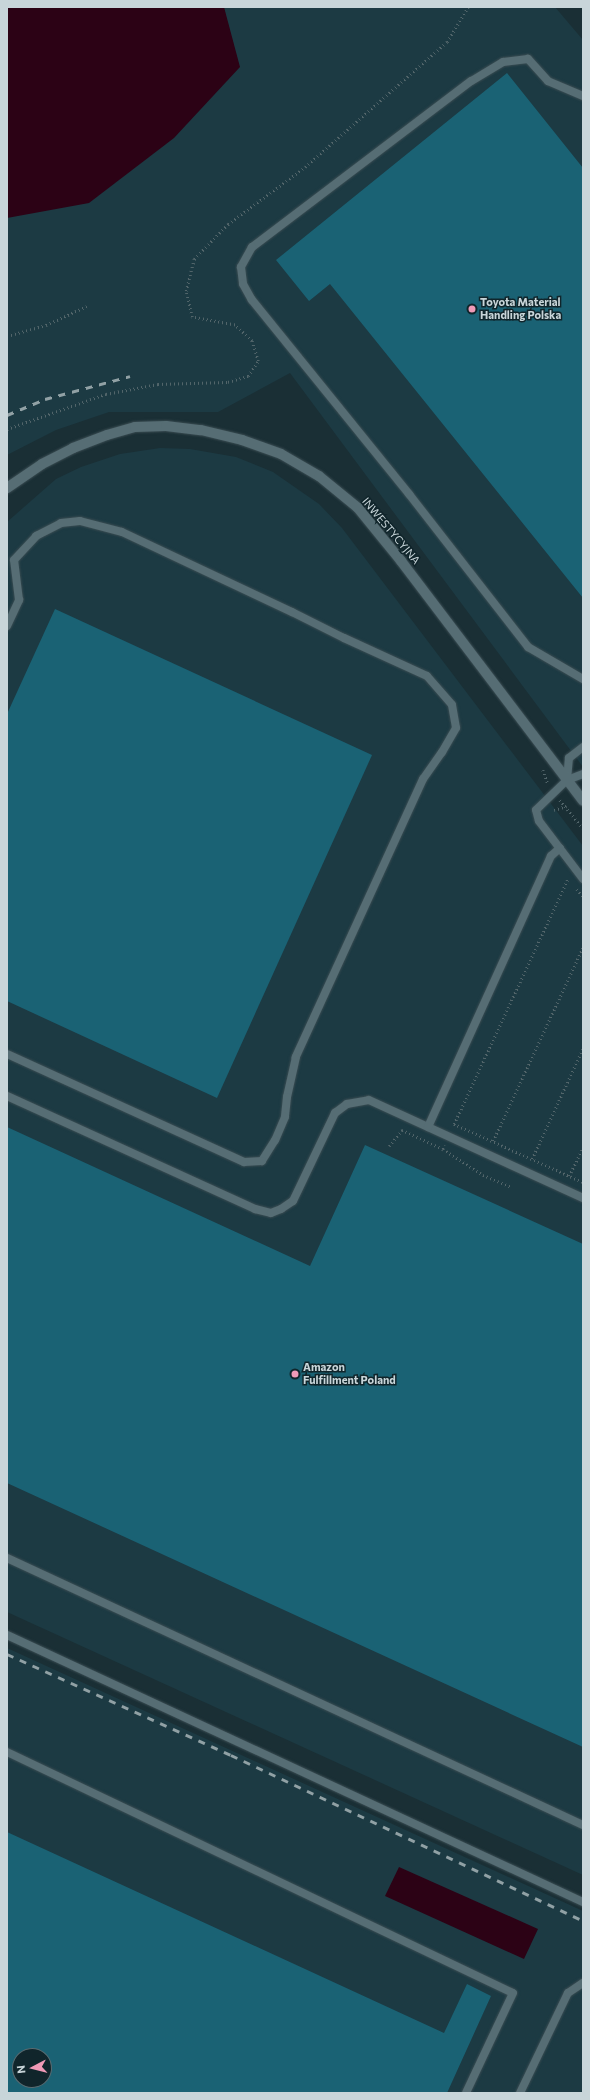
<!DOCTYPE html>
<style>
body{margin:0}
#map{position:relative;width:590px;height:2100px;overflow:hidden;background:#1a2f35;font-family:Commissioner,sans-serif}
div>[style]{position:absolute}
.built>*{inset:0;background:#1c3a43}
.water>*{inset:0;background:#2c0215}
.building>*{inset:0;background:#1a6274}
.path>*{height:2.5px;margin-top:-1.25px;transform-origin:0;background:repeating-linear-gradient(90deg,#52656a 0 1px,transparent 0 4px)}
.roads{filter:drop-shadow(0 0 1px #3a4c52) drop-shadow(0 0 1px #3a4c52)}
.lane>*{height:8px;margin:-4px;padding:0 4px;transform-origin:4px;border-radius:4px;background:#566d74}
.street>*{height:10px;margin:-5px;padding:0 5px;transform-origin:5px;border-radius:5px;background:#566d74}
.rail>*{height:3px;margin-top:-1.5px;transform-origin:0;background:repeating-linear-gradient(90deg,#91a1a5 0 7px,transparent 0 14px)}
.dots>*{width:11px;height:11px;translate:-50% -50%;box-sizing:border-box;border:2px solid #10252b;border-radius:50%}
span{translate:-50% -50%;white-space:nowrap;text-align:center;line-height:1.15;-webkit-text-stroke:3px #10252b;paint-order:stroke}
.poi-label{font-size:11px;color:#c8d5d9;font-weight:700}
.left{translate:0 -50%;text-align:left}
.street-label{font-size:11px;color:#c8d5d9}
.frame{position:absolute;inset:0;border:8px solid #c8d5d9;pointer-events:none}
.north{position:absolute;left:12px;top:2048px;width:40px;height:40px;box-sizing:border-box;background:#10252b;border:1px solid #5a6b71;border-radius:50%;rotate:263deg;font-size:11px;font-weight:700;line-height:16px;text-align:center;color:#c8d5d9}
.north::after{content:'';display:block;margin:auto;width:14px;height:18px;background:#f09ab7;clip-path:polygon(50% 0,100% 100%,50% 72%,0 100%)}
</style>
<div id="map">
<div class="built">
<i style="clip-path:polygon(7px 7px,555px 7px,583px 40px,583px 767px,290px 373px,218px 412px,109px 412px,56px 430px,7px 455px)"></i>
<i style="clip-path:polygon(160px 448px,190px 449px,236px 457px,273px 472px,319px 504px,342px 528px,583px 846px,583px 1875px,7px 1612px,7px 522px,56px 479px,81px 467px,120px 454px)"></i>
<i style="clip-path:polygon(evenodd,7px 1648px,583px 1911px,583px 2093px,7px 2093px,7px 1648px,20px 2056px,44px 2056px,44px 2080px,20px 2080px,20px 2056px)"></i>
</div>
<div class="water">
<i style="clip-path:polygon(7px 7px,224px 7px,240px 67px,174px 138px,89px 203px,7px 218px)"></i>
<i style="clip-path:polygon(399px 1867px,538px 1929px,524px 1959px,385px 1896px)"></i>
</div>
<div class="building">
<i style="clip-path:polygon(507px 73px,583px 168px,583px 598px,330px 284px,309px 301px,276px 260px)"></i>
<i style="clip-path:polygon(55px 609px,372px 755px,217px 1098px,7px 1001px,7px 714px)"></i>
<i style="clip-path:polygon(7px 1127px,310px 1266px,365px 1145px,583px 1244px,583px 1747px,7px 1483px)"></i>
<i style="clip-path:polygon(evenodd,7px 1832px,444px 2033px,467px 1984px,491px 1996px,447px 2093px,7px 2093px,7px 1832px,20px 2056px,44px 2056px,44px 2080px,20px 2080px,20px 2056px)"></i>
</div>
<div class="path">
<i style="left:7px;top:336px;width:41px;rotate:-15.8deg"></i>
<i style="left:46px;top:325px;width:45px;rotate:-24.9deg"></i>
<i style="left:7px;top:429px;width:105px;rotate:-19.5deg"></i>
<i style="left:106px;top:394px;width:53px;rotate:-10.9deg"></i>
<i style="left:158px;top:384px;width:70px;rotate:-1.6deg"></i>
<i style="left:228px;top:382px;width:21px;rotate:-17deg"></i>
<i style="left:248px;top:376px;width:18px;rotate:-56deg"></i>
<i style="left:258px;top:361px;width:21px;rotate:-107deg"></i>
<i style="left:252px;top:341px;width:23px;rotate:-137deg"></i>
<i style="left:235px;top:325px;width:44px;rotate:-169.5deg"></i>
<i style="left:192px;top:317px;width:27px;rotate:-103deg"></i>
<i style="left:186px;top:291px;width:33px;rotate:-76deg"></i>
<i style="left:194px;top:259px;width:49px;rotate:-45.8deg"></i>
<i style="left:228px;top:224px;width:96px;rotate:-36.5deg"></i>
<i style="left:305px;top:167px;width:189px;rotate:-41.4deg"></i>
<i style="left:447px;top:42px;width:41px;rotate:-59deg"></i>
<i style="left:543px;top:770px;width:15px;rotate:70deg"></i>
<i style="left:560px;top:800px;width:36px;rotate:51deg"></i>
<i style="left:554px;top:810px;width:13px;rotate:-18deg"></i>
<i style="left:577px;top:889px;width:10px;rotate:53deg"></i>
<i style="left:454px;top:1124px;width:271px;rotate:-65.1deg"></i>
<i style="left:454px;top:1124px;width:141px;rotate:24.2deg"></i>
<i style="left:493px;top:1141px;width:214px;rotate:-65.1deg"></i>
<i style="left:389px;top:1146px;width:21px;rotate:-51deg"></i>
<i style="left:402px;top:1130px;width:45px;rotate:24.9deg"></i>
<i style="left:443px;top:1149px;width:4px;rotate:-76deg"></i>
<i style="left:443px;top:1149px;width:48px;rotate:33deg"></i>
<i style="left:483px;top:1175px;width:30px;rotate:23deg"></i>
<i style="left:532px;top:1159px;width:122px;rotate:-65.3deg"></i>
<i style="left:569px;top:1176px;width:32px;rotate:-64deg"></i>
</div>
<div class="roads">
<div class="lane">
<i style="left:583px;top:96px;width:38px;rotate:-157deg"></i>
<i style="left:548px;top:81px;width:30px;rotate:-132deg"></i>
<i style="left:528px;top:59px;width:25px;rotate:173deg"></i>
<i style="left:503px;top:62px;width:37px;rotate:149deg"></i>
<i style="left:471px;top:81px;width:275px;rotate:142.8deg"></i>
<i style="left:252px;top:247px;width:23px;rotate:119deg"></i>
<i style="left:241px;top:267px;width:17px;rotate:83deg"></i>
<i style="left:243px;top:284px;width:18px;rotate:61deg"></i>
<i style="left:252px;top:300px;width:250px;rotate:51deg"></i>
<i style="left:409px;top:494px;width:194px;rotate:52.1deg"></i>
<i style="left:528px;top:647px;width:64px;rotate:30.2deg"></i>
<i style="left:7px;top:626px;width:29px;rotate:-65deg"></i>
<i style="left:19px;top:600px;width:40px;rotate:-97.1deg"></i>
<i style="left:14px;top:560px;width:33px;rotate:-47deg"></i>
<i style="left:36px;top:536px;width:28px;rotate:-27deg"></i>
<i style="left:61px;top:523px;width:19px;rotate:-6deg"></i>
<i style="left:80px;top:521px;width:43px;rotate:14.7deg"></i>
<i style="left:122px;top:532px;width:188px;rotate:25.2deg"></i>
<i style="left:292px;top:612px;width:58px;rotate:26.6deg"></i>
<i style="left:344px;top:638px;width:91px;rotate:24.6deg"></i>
<i style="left:427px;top:676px;width:38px;rotate:49deg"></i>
<i style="left:452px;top:705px;width:23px;rotate:80deg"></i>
<i style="left:456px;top:728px;width:28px;rotate:120deg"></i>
<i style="left:442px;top:752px;width:33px;rotate:125deg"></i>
<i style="left:423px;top:779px;width:306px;rotate:114.6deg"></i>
<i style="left:296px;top:1057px;width:41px;rotate:102.7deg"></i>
<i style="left:287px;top:1097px;width:20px;rotate:96deg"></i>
<i style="left:285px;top:1117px;width:25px;rotate:113deg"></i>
<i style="left:275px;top:1140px;width:25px;rotate:122deg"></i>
<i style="left:262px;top:1161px;width:18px;rotate:177deg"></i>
<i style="left:244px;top:1162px;width:260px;rotate:-155.5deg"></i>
<i style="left:583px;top:774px;width:17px;rotate:159deg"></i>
<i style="left:567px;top:780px;width:43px;rotate:135.9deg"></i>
<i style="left:536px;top:810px;width:11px;rotate:75deg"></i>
<i style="left:539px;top:821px;width:73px;rotate:52.8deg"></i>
<i style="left:567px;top:780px;width:22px;rotate:-85deg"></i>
<i style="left:569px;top:758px;width:18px;rotate:-38deg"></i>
<i style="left:7px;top:1096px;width:273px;rotate:24.5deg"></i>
<i style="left:255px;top:1209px;width:16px;rotate:14deg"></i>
<i style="left:271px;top:1213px;width:11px;rotate:-22deg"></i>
<i style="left:281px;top:1209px;width:14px;rotate:-34deg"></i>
<i style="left:293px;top:1201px;width:98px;rotate:-64.5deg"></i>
<i style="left:335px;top:1113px;width:15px;rotate:-37deg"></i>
<i style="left:347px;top:1104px;width:22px;rotate:-10deg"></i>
<i style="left:369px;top:1100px;width:235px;rotate:24.6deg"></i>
<i style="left:428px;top:1127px;width:298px;rotate:-65.6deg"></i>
<i style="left:551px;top:856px;width:12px;rotate:-42deg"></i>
<i style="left:7px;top:1558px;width:635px;rotate:24.87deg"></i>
<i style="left:7px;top:1635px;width:635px;rotate:24.87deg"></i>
<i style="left:7px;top:1752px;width:560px;rotate:25.47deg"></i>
<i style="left:513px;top:1993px;width:110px;rotate:115.2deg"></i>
<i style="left:520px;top:2093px;width:111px;rotate:-64.4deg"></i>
<i style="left:568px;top:1993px;width:18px;rotate:-34deg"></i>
</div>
<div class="street">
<i style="left:7px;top:488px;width:42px;rotate:-34.4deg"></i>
<i style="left:42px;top:464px;width:35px;rotate:-27deg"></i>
<i style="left:73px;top:448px;width:36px;rotate:-21deg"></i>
<i style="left:107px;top:435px;width:29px;rotate:-16deg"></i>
<i style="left:135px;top:427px;width:31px;rotate:-2deg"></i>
<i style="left:166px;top:426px;width:35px;rotate:7deg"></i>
<i style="left:201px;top:430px;width:42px;rotate:13.7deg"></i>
<i style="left:242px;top:440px;width:41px;rotate:19.7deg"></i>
<i style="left:281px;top:454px;width:44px;rotate:30.1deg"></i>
<i style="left:319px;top:476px;width:50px;rotate:39.4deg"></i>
<i style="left:358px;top:508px;width:68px;rotate:50.9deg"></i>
<i style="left:401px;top:561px;width:301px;rotate:52.8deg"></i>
</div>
</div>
<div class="rail">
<i style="left:7px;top:415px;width:41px;rotate:-22.8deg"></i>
<i style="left:45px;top:399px;width:88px;rotate:-15.1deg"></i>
<i style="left:7px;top:1654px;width:246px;rotate:24.3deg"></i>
<i style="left:231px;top:1755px;width:389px;rotate:25.2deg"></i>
</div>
<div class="dots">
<i style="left:472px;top:309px;background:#f09ab7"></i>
<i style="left:295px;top:1374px;background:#f09ab7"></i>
</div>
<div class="poi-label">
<span class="left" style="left:480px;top:309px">Toyota Material<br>Handling Polska</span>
<span class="left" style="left:303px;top:1374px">Amazon<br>Fulfillment Poland</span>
</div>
<div class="street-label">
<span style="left:391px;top:531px;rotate:50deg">INWESTYCYJNA</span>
</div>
<div class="frame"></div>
<div class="north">N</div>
</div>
